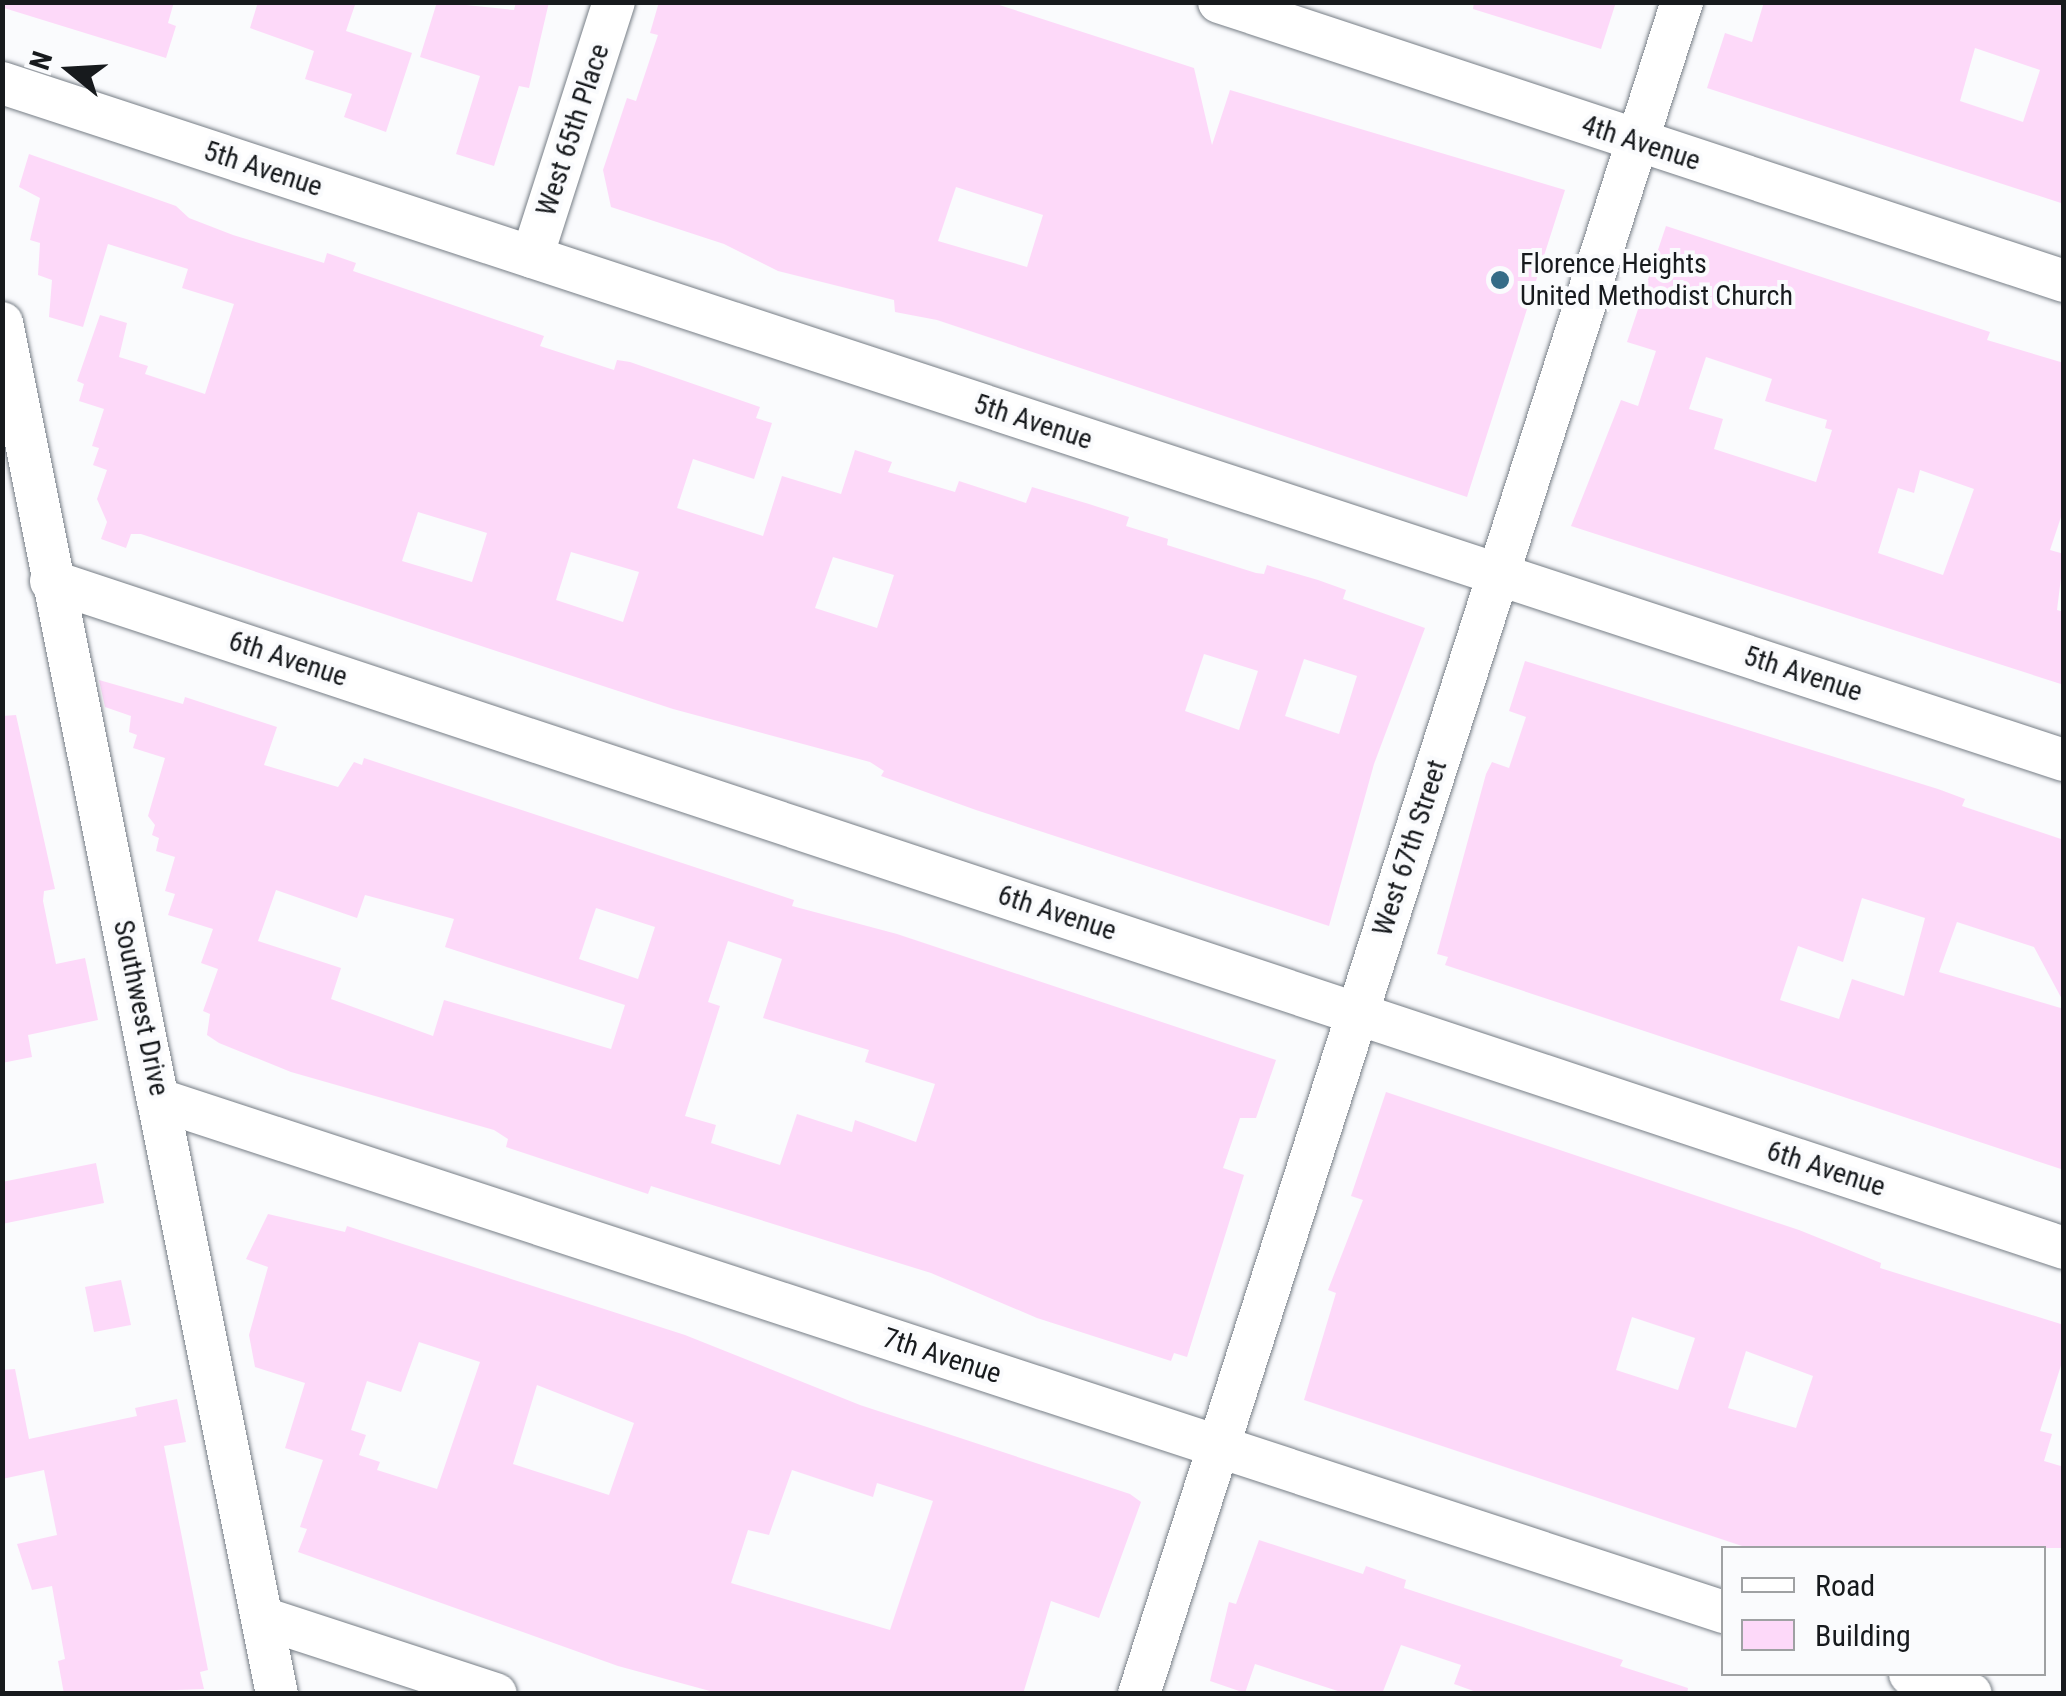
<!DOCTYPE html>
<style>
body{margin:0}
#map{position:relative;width:2066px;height:1696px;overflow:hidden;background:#fafbfd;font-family:"Roboto Condensed",sans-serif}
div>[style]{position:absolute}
.building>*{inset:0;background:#fdd9f9}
.roads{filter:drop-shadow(0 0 2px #777e86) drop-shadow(0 0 2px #777e86)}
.minor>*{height:42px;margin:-21px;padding:0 21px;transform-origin:21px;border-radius:21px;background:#fff}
.dots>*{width:28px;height:28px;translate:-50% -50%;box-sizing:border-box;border:5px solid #fafbfd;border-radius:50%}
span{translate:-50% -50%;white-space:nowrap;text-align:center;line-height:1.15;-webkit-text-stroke:8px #fafbfd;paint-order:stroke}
.street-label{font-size:28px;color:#171a1d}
.poi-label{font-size:28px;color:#171a1d}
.left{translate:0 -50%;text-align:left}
.frame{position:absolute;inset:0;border:5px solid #171a1d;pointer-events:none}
.legend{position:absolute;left:1721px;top:1546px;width:325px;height:130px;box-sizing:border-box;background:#fafbfd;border:2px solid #9fa1a3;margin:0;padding:12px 18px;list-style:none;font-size:30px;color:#171a1d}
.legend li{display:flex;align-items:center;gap:20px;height:50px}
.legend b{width:50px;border:2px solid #9fa1a3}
.north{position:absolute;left:20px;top:20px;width:100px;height:100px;-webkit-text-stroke:8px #fafbfd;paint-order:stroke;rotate:288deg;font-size:28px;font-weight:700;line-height:40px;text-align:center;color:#171a1d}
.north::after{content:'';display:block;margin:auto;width:35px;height:45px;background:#171a1d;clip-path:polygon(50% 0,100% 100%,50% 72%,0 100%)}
</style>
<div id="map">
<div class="building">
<i style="clip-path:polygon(5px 2px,174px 2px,168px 23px,176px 26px,166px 58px,4px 8px)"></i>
<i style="clip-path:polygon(258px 2px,356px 2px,346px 31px,412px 53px,386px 132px,344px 117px,352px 94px,305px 79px,314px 51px,250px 28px)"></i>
<i style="clip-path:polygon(437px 2px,514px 10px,516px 2px,549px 2px,529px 88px,519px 86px,494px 166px,456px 154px,480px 76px,420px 57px)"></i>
<i style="clip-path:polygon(evenodd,659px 2px,990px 2px,1194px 68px,1212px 145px,1230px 90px,1565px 190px,1467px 497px,937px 320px,895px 312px,894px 300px,778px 271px,724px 244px,611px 207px,603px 170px,627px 98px,636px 101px,658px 35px,650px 33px,659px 2px,956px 187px,1043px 215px,1027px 267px,938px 241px,956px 187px)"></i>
<i style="clip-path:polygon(1474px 2px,1616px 2px,1601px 49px,1473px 9px)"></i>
<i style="clip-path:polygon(evenodd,1764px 2px,2064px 2px,2064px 204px,1707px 88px,1725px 33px,1752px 42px,1764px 2px,1975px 48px,2040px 70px,2023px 122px,1960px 101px,1975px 48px)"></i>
<i style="clip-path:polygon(evenodd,29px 154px,176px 206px,189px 218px,233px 235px,324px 263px,327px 253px,356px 263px,353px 271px,544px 336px,540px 346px,614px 370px,617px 360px,630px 362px,760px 407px,756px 418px,772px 423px,754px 479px,693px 459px,677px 508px,763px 536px,782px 476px,841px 494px,855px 450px,892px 462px,888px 472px,955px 492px,959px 481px,1026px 503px,1032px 487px,1089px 504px,1129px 517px,1126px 526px,1168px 539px,1167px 545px,1256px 573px,1264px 574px,1267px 565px,1318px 580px,1346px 590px,1343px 599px,1425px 628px,1374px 764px,1329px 926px,976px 810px,881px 776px,884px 771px,870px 762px,673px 709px,141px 534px,131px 534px,126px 548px,101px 539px,107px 522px,97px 499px,107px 470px,93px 465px,99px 448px,92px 446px,104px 409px,79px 401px,84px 384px,77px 381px,100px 315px,127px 323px,119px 357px,148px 366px,145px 374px,205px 394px,234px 304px,182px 288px,188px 269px,108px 244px,83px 327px,49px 317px,52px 280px,38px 275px,40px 243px,30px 240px,40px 198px,19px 187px,29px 154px,418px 512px,487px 533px,472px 582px,402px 561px,418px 512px,29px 154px,571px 552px,639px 572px,623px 622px,556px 600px,571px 552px,29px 154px,833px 557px,894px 575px,877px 628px,815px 608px,833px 557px,29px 154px,1204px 654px,1258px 671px,1239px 730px,1185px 711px,1204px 654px,29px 154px,1304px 659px,1357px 676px,1339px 734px,1285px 716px,1304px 659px)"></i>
<i style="clip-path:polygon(evenodd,1666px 226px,1990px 332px,1987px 340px,2064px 363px,2064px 508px,2050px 550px,2064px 554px,2057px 610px,2064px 612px,2064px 685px,1571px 526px,1621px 400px,1638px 406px,1656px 351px,1627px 342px,1666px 226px,1706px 357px,1772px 379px,1765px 401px,1827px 420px,1825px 428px,1832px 430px,1816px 482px,1714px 449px,1723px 419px,1689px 409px,1706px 357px,1666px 226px,1920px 470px,1974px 489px,1943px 575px,1878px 553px,1898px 488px,1914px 493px,1920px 470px)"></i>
<i style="clip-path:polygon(evenodd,1525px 661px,1938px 789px,1965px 799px,1962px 806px,2064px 840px,2064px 1003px,2034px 947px,1957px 922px,1939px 972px,2064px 1009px,2064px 1170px,1445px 965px,1448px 957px,1437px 954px,1486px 774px,1492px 762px,1509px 768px,1526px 717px,1509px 711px,1525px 661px,1862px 898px,1925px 918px,1904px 996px,1852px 979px,1839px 1019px,1780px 1000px,1798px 946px,1843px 962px,1862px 898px)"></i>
<i style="clip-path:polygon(evenodd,99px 680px,183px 704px,185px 697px,277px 727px,264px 765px,338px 787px,354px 762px,362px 765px,364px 758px,794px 900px,792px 906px,897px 934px,1276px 1060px,1256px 1118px,1240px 1118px,1223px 1168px,1244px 1175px,1187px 1357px,1174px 1353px,1171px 1361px,1037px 1318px,931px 1273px,651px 1186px,648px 1194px,506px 1147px,508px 1139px,494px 1130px,291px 1072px,219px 1043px,207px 1035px,210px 1014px,203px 1011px,218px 969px,201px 963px,213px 929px,168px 915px,175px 894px,165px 891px,175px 857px,156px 851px,159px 838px,152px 835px,155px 825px,148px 816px,165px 758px,133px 748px,137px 735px,129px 732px,131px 716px,105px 707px,99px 680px,276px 890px,357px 918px,365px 895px,454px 919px,445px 947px,625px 1005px,611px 1049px,444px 1000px,433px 1036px,331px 999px,341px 968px,258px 941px,276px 890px,99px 680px,596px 908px,655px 927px,638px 979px,579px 959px,596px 908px,99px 680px,728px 941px,782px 959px,763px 1018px,869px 1050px,865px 1062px,935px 1084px,916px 1142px,855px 1120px,852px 1132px,797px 1114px,780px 1165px,711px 1143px,716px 1125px,685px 1116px,720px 1006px,708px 1002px,728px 941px)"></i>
<i style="clip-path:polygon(16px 715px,55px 889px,44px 891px,43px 901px,56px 964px,85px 958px,98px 1020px,28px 1035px,32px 1057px,2px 1063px,2px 716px)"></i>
<i style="clip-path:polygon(evenodd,1386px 1092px,1799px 1230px,1881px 1263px,1880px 1268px,2064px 1325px,2064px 1356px,2040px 1431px,2052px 1434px,2044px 1461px,2064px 1467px,2064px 1548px,1748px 1548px,1304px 1400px,1336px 1293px,1328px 1290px,1363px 1200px,1351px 1196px,1386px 1092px,1632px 1317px,1695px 1338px,1678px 1390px,1616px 1370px,1632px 1317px,1386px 1092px,1746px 1351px,1813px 1376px,1796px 1428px,1728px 1408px,1746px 1351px)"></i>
<i style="clip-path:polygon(96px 1163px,104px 1203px,2px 1224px,2px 1182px)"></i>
<i style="clip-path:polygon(evenodd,268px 1214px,345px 1232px,347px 1226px,685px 1335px,860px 1405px,1130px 1494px,1141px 1502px,1099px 1618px,1051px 1601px,1023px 1694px,721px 1694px,618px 1666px,298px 1552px,307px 1529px,300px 1527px,323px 1460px,285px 1448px,305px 1383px,255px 1367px,249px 1335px,268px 1267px,246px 1259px,268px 1214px,419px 1342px,480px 1362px,437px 1489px,377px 1470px,380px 1462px,359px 1455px,366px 1435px,351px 1430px,367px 1381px,401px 1392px,419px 1342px,268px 1214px,537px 1385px,634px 1423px,609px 1495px,513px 1464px,537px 1385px,268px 1214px,792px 1470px,873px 1497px,877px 1483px,933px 1501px,890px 1630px,731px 1583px,748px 1530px,769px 1535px,792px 1470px)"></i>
<i style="clip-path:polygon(121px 1280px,131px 1325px,94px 1332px,85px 1287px)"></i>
<i style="clip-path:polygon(15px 1369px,29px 1439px,137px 1416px,135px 1408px,177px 1399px,186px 1442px,164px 1446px,208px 1670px,200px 1672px,204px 1689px,64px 1694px,58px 1661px,65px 1659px,52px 1586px,32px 1590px,17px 1544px,57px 1535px,44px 1470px,2px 1479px,2px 1370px)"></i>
<i style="clip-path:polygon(1259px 1540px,1363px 1574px,1366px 1566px,1406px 1580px,1404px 1588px,1623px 1660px,1620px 1666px,1688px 1688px,1687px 1694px,1482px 1694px,1454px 1684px,1461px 1665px,1401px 1645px,1382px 1694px,1347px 1694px,1255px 1664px,1245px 1693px,1210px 1681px,1229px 1602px,1236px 1604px)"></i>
</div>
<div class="roads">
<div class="minor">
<i style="left:1219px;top:2px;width:890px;rotate:18.27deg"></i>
<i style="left:2px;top:83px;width:2170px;rotate:18.18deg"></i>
<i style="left:532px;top:257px;width:268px;rotate:-72.2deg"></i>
<i style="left:2px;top:323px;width:1398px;rotate:78.66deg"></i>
<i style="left:51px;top:581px;width:2121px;rotate:18.33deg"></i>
<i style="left:160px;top:1100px;width:1646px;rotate:18.13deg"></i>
<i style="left:263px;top:1618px;width:245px;rotate:18.1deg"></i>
<i style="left:1910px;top:1674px;width:64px;rotate:18.2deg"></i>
<i style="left:1139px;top:1694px;width:1777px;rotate:-72.21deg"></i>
</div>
</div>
<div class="dots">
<i style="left:1500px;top:280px;background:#356c87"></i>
</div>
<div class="street-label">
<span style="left:573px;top:130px;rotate:-72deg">West 65th Place</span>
<span style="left:1641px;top:143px;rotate:18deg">4th Avenue</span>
<span style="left:263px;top:169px;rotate:18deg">5th Avenue</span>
<span style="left:1033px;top:422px;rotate:18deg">5th Avenue</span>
<span style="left:288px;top:659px;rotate:18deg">6th Avenue</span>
<span style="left:1803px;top:674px;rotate:18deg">5th Avenue</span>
<span style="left:1410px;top:848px;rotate:-72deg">West 67th Street</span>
<span style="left:1057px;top:913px;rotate:18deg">6th Avenue</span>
<span style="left:141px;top:1008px;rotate:78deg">Southwest Drive</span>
<span style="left:1826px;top:1169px;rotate:18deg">6th Avenue</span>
<span style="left:942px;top:1356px;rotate:18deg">7th Avenue</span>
</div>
<div class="poi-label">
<span class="left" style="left:1520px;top:280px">Florence Heights<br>United Methodist Church</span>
</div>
<div class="frame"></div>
<ul class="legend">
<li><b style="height:12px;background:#fff"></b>Road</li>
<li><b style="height:28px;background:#fdd9f9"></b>Building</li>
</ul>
<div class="north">N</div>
</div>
